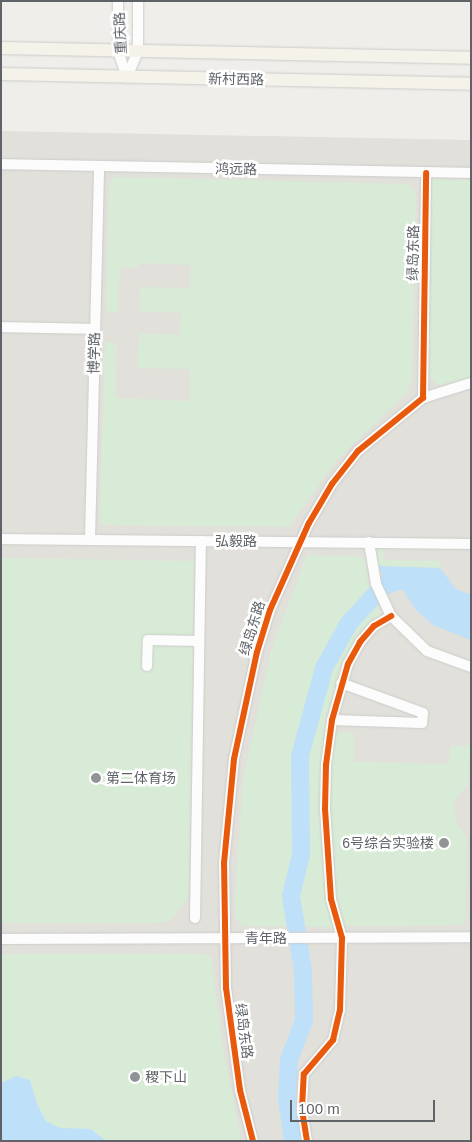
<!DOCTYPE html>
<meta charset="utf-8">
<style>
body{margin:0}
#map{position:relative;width:472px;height:1142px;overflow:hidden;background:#efeeea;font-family:Arial,"Noto Sans SC",sans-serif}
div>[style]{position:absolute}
.education>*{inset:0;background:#e2e0da}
.green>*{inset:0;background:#d8ebd6}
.water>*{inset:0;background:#bfe0f9}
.river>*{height:18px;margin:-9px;padding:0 9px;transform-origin:9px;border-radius:9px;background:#bfe0f9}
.roads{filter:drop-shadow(0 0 1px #cbcccc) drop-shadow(0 0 1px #cbcccc)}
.minor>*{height:10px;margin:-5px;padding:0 5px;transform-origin:5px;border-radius:5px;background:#fdfcfc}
.major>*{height:12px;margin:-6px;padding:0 6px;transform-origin:6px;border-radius:6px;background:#f4f2e9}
.cycleway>*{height:6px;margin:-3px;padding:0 3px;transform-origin:3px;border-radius:3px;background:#e8590c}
.dots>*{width:14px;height:14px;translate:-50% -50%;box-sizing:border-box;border:2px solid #fff;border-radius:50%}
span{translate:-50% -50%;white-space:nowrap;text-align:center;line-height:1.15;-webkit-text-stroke:5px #fff;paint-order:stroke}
.street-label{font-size:14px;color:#5f6368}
.poi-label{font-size:14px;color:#5f6368}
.left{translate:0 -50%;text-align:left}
.right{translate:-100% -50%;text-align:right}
.frame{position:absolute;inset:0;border:2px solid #5f6368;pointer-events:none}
.scale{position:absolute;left:290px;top:1100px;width:145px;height:22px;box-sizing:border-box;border:2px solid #5f6368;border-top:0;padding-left:6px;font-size:15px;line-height:18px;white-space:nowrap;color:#5f6368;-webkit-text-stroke:4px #fff;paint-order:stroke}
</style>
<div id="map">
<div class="education">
<i style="clip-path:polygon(1px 131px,471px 140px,471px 1141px,1px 1141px)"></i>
</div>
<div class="green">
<i style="clip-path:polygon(114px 177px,408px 184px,416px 194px,412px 381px,408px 391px,336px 461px,289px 527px,104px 525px,100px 522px,105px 342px,117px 343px,116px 398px,190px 401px,190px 369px,138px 368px,139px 333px,180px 335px,181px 313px,139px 311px,140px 287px,190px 288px,191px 265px,139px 263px,138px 268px,120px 267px,118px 312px,106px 311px,109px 183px)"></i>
<i style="clip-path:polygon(432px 179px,471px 180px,471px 379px,438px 385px,428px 376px)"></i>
<i style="clip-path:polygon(373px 548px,382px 548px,384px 560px,441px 561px,440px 568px,375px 566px)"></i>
<i style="clip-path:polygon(307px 555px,365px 557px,369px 587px,382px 616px,335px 691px,322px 833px,324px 870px,336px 927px,243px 926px,235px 918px,235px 898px,243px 780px,271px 651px)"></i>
<i style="clip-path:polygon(1px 558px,194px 561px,189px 896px,171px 920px,156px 923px,1px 923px)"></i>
<i style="clip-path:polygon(334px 732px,354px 733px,354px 762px,449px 764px,450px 747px,470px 745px,468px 784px,457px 797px,454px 805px,457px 824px,467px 837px,466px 914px,470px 918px,463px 918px,463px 925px,343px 926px,335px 900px,328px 785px)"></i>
<i style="clip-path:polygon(1px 954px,204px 954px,211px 958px,223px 1048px,241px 1141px,1px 1141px)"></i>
</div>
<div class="water">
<i style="clip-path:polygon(379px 566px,440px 568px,456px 589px,471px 595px,471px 640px,433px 625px,416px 610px,402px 589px,389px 594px)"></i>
<i style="clip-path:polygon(16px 1076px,30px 1080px,37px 1104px,46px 1121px,60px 1128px,91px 1129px,106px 1141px,1px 1141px,1px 1083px)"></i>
</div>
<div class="river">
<i style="left:293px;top:1141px;width:44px;rotate:-97.8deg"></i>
<i style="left:287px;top:1097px;width:37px;rotate:-87deg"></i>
<i style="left:289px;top:1060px;width:43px;rotate:-69.4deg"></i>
<i style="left:304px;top:1020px;width:49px;rotate:-91.2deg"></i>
<i style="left:303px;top:971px;width:76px;rotate:-99.1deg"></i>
<i style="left:291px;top:896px;width:43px;rotate:-76.6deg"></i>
<i style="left:301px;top:854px;width:98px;rotate:-90.6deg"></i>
<i style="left:300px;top:756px;width:91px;rotate:-74.7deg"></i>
<i style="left:324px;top:668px;width:51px;rotate:-60.9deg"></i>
<i style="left:349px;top:623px;width:53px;rotate:-47.3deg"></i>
</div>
<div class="roads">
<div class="minor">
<i style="left:118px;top:1px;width:50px;rotate:90deg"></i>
<i style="left:118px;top:51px;width:28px;rotate:71deg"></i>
<i style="left:127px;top:77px;width:28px;rotate:-67deg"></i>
<i style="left:138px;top:51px;width:50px;rotate:-90deg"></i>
<i style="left:1px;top:164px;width:470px;rotate:1.1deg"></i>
<i style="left:1px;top:327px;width:94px;rotate:1.2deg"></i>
<i style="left:423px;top:398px;width:50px;rotate:-17.4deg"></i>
<i style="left:1px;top:539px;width:470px;rotate:0.6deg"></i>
<i style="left:90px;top:540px;width:374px;rotate:-88.6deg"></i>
<i style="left:369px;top:542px;width:43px;rotate:80.5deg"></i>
<i style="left:376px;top:584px;width:35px;rotate:65deg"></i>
<i style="left:391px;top:616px;width:50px;rotate:44.2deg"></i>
<i style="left:427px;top:651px;width:47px;rotate:20deg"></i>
<i style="left:147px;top:666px;width:26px;rotate:-88deg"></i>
<i style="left:148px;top:640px;width:51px;rotate:1.1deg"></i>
<i style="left:332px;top:720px;width:90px;rotate:1.9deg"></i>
<i style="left:422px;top:723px;width:10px;rotate:-84deg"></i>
<i style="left:423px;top:713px;width:87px;rotate:-159.9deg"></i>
<i style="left:195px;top:918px;width:377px;rotate:-89.1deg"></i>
<i style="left:1px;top:939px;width:470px;rotate:-0.2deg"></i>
<i style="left:253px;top:1141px;width:53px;rotate:-104.3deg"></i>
<i style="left:240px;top:1090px;width:103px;rotate:-97.8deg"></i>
<i style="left:226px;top:988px;width:125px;rotate:-90.9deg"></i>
<i style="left:224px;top:863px;width:104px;rotate:-84.5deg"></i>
<i style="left:234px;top:759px;width:109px;rotate:-77.9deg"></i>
<i style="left:257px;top:652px;width:44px;rotate:-72.8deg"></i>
<i style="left:270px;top:610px;width:95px;rotate:-65.9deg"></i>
<i style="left:309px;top:523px;width:45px;rotate:-59.5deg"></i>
<i style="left:332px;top:484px;width:42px;rotate:-51.8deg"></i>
<i style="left:358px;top:451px;width:84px;rotate:-39.2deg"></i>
<i style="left:423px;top:398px;width:225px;rotate:-89.2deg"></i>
<i style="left:307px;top:1141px;width:33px;rotate:-99deg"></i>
<i style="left:302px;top:1108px;width:34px;rotate:-87deg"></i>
<i style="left:304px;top:1074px;width:45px;rotate:-49.5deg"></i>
<i style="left:333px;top:1040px;width:31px;rotate:-77deg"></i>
<i style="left:340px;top:1010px;width:72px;rotate:-88.4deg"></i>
<i style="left:342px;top:938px;width:41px;rotate:-105.8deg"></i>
<i style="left:331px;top:899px;width:90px;rotate:-93.8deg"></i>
<i style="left:325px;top:809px;width:44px;rotate:-88.7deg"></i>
<i style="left:326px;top:765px;width:45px;rotate:-82.4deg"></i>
<i style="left:332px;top:720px;width:58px;rotate:-74.1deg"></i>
<i style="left:348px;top:664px;width:25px;rotate:-61deg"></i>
<i style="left:360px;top:642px;width:21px;rotate:-49deg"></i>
<i style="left:374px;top:626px;width:20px;rotate:-30deg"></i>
</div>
<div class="major">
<i style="left:1px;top:48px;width:470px;rotate:1.2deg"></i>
<i style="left:1px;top:74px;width:470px;rotate:1.2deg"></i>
</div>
</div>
<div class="cycleway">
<i style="left:253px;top:1141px;width:53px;rotate:-104.3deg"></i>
<i style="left:240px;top:1090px;width:103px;rotate:-97.8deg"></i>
<i style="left:226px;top:988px;width:125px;rotate:-90.9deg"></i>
<i style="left:224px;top:863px;width:104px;rotate:-84.5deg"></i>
<i style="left:234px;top:759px;width:109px;rotate:-77.9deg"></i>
<i style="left:257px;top:652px;width:44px;rotate:-72.8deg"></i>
<i style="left:270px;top:610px;width:95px;rotate:-65.9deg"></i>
<i style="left:309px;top:523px;width:45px;rotate:-59.5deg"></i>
<i style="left:332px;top:484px;width:42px;rotate:-51.8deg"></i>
<i style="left:358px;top:451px;width:84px;rotate:-39.2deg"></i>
<i style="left:423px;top:398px;width:225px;rotate:-89.2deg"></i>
<i style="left:307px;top:1141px;width:33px;rotate:-99deg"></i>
<i style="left:302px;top:1108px;width:34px;rotate:-87deg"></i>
<i style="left:304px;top:1074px;width:45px;rotate:-49.5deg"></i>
<i style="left:333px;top:1040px;width:31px;rotate:-77deg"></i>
<i style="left:340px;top:1010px;width:72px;rotate:-88.4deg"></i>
<i style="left:342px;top:938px;width:41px;rotate:-105.8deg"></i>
<i style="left:331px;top:899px;width:90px;rotate:-93.8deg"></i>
<i style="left:325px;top:809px;width:44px;rotate:-88.7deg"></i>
<i style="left:326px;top:765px;width:45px;rotate:-82.4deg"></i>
<i style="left:332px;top:720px;width:58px;rotate:-74.1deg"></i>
<i style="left:348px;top:664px;width:25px;rotate:-61deg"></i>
<i style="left:360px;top:642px;width:21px;rotate:-49deg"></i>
<i style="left:374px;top:626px;width:20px;rotate:-30deg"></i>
</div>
<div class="dots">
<i style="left:96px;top:778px;background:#919496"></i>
<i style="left:444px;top:843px;background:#919496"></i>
<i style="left:135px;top:1077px;background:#919496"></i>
</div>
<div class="street-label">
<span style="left:120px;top:33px;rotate:-93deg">重庆路</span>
<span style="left:236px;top:79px;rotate:1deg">新村西路</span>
<span style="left:236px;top:169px;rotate:1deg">鸿远路</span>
<span style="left:413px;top:253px;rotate:-89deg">绿岛东路</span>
<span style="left:94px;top:353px;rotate:-89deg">博学路</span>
<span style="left:236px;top:541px">弘毅路</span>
<span style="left:252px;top:628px;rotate:-73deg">绿岛东路</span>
<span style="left:266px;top:938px">青年路</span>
<span style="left:244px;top:1031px;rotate:82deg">绿岛东路</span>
</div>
<div class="poi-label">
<span class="left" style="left:106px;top:778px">第二体育场</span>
<span class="right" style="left:434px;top:843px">6号综合实验楼</span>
<span class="left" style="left:145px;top:1077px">稷下山</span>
</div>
<div class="frame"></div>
<div class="scale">100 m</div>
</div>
